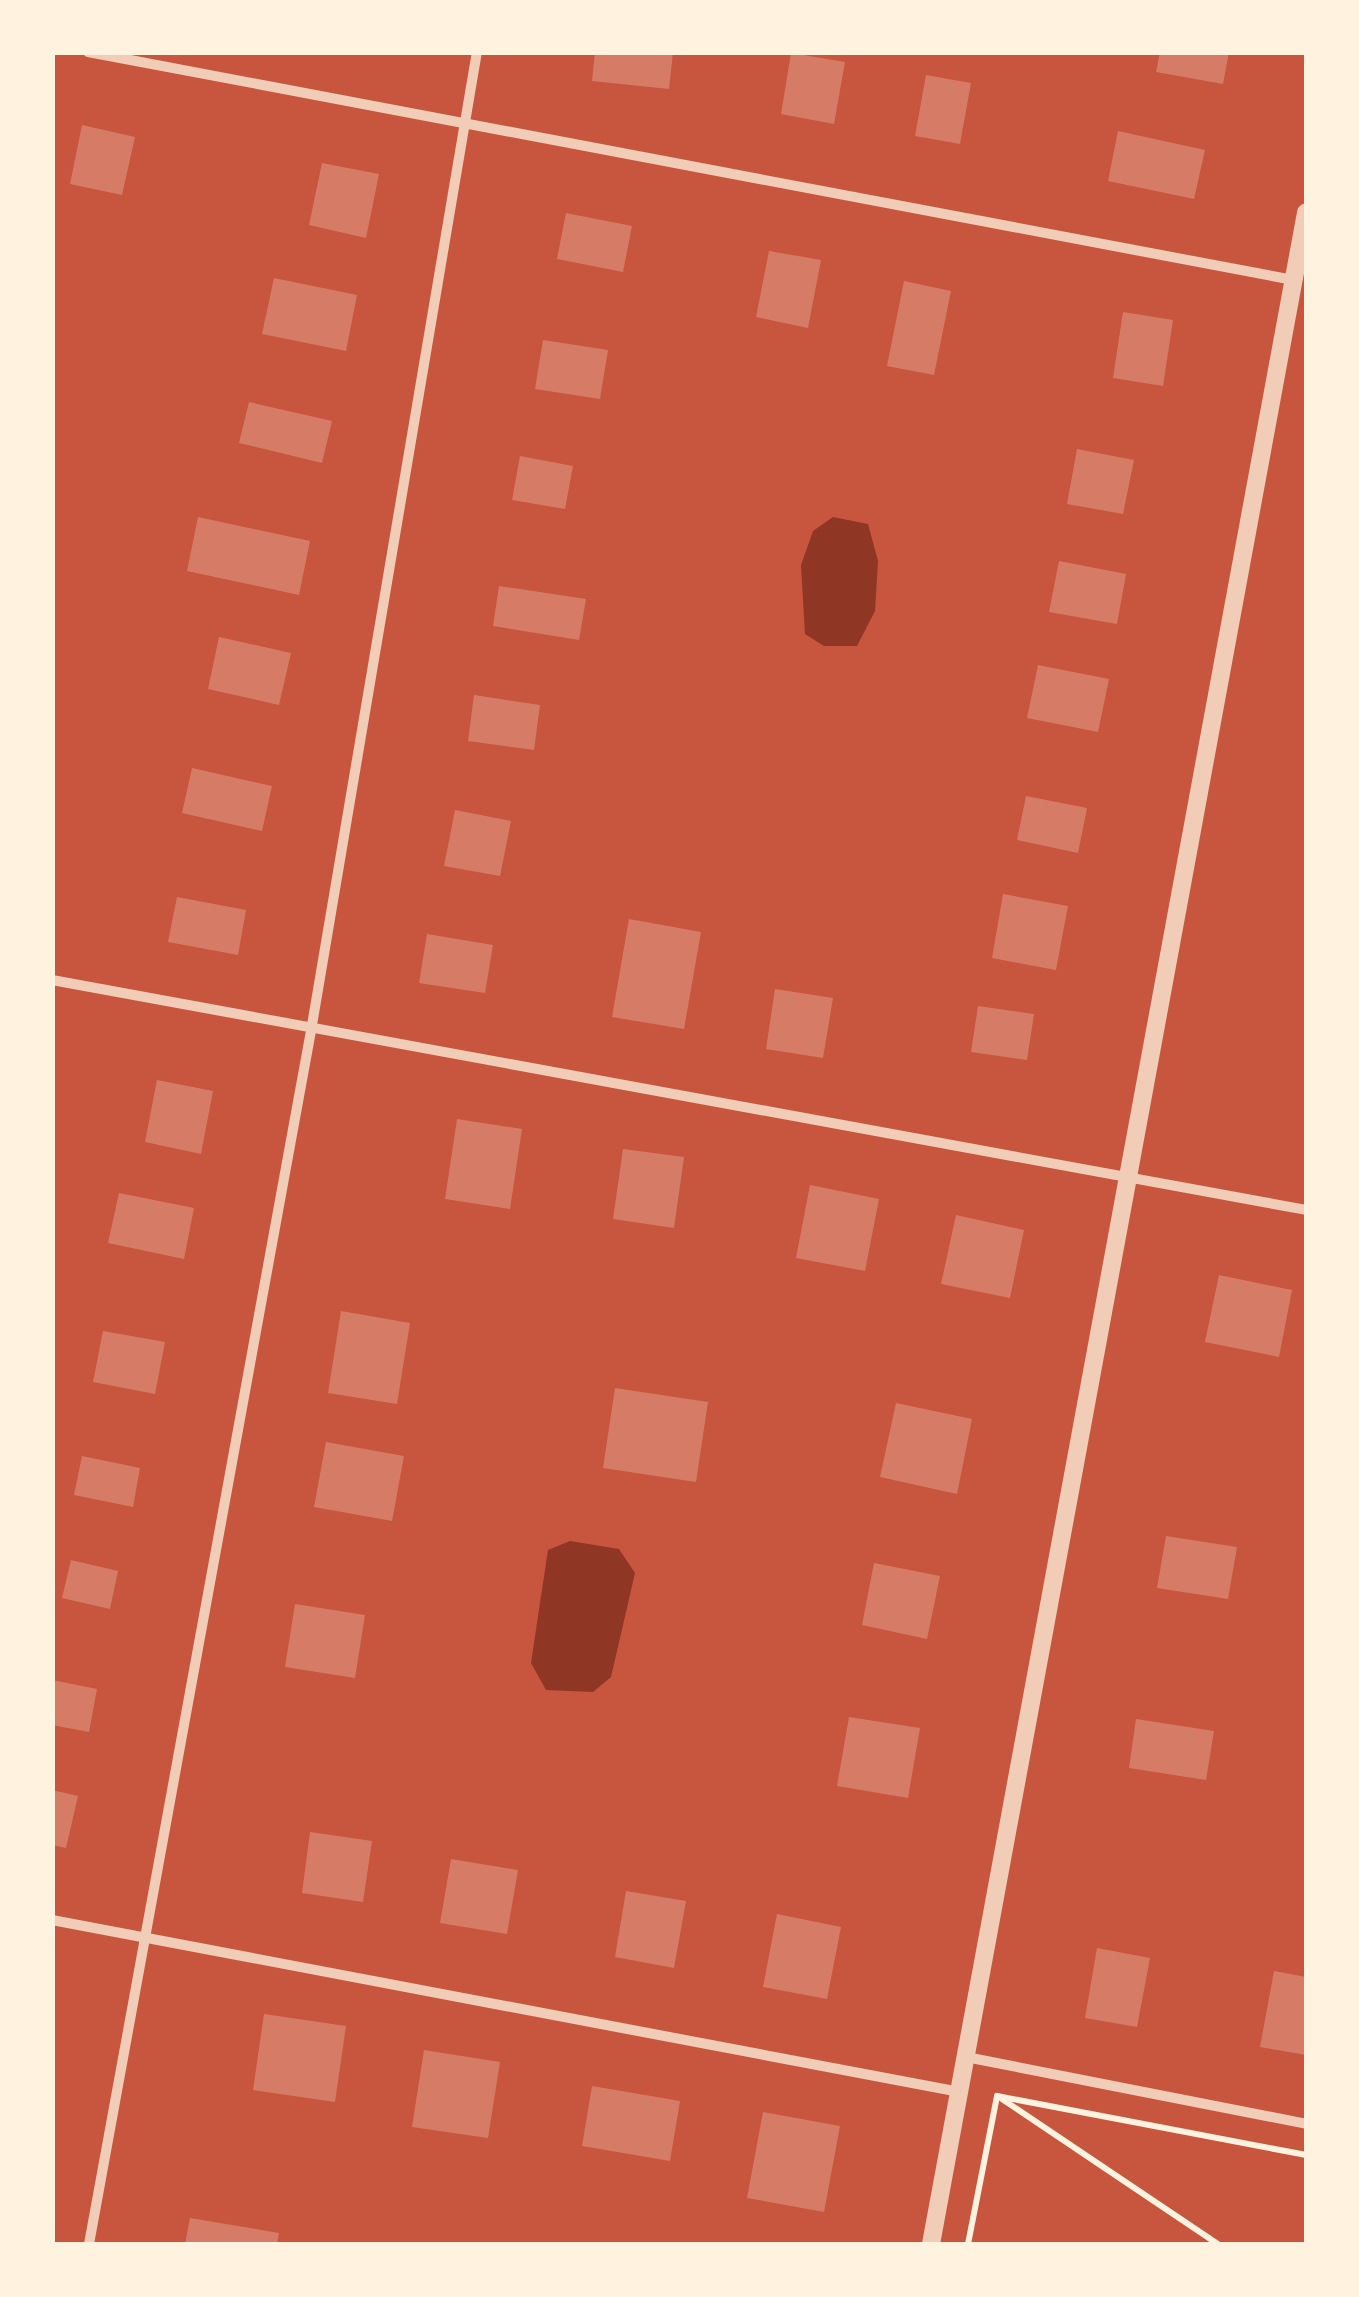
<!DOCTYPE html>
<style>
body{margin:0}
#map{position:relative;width:1359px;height:2297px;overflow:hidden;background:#c8553d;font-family:"Nunito Sans",sans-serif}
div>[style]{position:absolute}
.water>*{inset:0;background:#8f3625}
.building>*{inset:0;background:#d67c66}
.path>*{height:6px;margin:-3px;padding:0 3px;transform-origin:3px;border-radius:3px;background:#fff3e0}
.minor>*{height:10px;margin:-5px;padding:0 5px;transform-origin:5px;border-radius:5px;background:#f1ccb7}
.tertiary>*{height:18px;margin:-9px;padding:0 9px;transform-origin:9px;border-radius:9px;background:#f1ccb7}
span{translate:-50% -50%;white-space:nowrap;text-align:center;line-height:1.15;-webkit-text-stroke:8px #fff3e0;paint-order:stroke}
.frame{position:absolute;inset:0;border:55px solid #fff3e0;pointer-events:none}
</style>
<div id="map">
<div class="water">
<i style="clip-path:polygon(833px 517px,868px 524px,878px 561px,875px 611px,857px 646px,824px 646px,805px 634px,801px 565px,813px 531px)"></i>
<i style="clip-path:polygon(570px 1541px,619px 1549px,635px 1573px,611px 1677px,593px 1692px,546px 1690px,531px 1663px,548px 1550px)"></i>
</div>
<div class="building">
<i style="clip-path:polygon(595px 52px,673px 52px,669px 89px,592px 81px)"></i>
<i style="clip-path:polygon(1160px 52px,1229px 52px,1223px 84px,1156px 72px)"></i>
<i style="clip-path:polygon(791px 53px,845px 62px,834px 124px,781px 114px)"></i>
<i style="clip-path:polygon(926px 75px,971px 83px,960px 144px,915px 136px)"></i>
<i style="clip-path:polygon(82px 125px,135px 137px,122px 195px,70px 184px)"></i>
<i style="clip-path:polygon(1118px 131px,1205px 150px,1194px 199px,1108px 181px)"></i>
<i style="clip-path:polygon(322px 163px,379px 174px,366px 238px,309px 225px)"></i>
<i style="clip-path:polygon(566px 213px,632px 226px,623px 272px,557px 259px)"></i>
<i style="clip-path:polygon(769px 251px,821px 260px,808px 328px,756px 317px)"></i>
<i style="clip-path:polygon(274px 278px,357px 295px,346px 351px,262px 334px)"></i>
<i style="clip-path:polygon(904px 281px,951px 291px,934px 375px,887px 366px)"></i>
<i style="clip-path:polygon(1123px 312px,1173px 320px,1163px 386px,1113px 378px)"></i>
<i style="clip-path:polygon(543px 340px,608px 350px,600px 399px,535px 389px)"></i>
<i style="clip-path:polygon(249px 402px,332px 421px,322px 463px,239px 443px)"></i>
<i style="clip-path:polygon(1077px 449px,1134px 460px,1123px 514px,1067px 504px)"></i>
<i style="clip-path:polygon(520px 456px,573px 466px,565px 509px,512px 500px)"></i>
<i style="clip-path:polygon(198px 517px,310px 541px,299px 595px,187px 571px)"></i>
<i style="clip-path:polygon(1059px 561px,1126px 574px,1117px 624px,1049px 612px)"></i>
<i style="clip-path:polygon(499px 586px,586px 599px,579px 640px,493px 626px)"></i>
<i style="clip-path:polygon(219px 637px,291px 653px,279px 705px,208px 689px)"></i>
<i style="clip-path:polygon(1038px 665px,1109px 679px,1098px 732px,1027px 718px)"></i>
<i style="clip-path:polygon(474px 695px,540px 705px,534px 750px,468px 741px)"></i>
<i style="clip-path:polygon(192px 768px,272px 786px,262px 831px,182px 813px)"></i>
<i style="clip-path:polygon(1026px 796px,1087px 808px,1078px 853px,1017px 840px)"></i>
<i style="clip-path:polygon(455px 810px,511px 821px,500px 876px,444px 866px)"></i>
<i style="clip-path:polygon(1003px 894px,1068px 906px,1056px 970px,992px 958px)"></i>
<i style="clip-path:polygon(177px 897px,246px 910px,238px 955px,168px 942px)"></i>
<i style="clip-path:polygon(629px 919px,701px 932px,684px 1029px,612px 1017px)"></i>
<i style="clip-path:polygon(427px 934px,493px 945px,485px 993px,419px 983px)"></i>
<i style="clip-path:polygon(775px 989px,833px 998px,823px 1058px,766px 1049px)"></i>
<i style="clip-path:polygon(978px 1006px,1034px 1014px,1027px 1060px,971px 1052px)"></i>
<i style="clip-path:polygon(157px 1080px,213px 1091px,201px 1154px,145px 1142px)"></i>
<i style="clip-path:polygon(457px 1119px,522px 1129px,510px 1209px,445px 1199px)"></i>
<i style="clip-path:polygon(623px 1149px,684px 1157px,674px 1228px,613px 1219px)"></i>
<i style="clip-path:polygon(810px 1185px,879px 1199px,865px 1271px,796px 1258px)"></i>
<i style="clip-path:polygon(119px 1193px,194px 1208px,184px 1259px,108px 1243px)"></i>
<i style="clip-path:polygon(956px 1215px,1024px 1230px,1010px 1298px,941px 1284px)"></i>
<i style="clip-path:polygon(1219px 1275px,1292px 1290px,1279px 1357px,1205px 1342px)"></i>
<i style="clip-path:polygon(341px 1311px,410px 1323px,397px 1404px,328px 1393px)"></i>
<i style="clip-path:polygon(103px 1331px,165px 1342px,155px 1394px,93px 1382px)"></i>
<i style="clip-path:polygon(615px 1388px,708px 1402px,696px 1482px,603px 1468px)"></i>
<i style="clip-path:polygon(896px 1403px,972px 1419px,957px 1494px,880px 1477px)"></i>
<i style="clip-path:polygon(326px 1442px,404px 1456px,392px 1521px,314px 1507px)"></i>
<i style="clip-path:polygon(82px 1456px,140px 1468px,133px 1507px,74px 1495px)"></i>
<i style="clip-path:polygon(1166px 1536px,1237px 1547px,1228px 1599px,1157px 1588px)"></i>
<i style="clip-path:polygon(71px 1560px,118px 1571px,110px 1609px,62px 1598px)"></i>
<i style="clip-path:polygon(874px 1563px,940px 1576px,927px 1639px,862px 1625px)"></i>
<i style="clip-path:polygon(295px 1604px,365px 1615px,355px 1678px,285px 1667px)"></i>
<i style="clip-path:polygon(52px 1680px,97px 1689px,89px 1732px,52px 1725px)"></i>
<i style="clip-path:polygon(849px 1717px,920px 1728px,908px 1798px,837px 1786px)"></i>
<i style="clip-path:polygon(1136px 1719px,1214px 1731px,1206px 1780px,1129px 1768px)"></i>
<i style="clip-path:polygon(52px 1790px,78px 1796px,66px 1848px,52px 1845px)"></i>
<i style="clip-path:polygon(310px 1832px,372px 1841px,363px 1902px,302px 1893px)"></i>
<i style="clip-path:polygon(451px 1859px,518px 1870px,507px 1934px,440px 1923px)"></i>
<i style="clip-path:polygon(626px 1891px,686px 1901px,674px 1968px,615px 1957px)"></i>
<i style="clip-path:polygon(777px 1914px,841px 1927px,827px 1999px,763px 1987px)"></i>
<i style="clip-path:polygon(1097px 1948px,1150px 1958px,1137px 2027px,1085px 2018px)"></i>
<i style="clip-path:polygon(1274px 1971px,1306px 1977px,1306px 2055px,1260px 2047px)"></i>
<i style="clip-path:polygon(264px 2014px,346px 2026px,335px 2102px,253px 2090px)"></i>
<i style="clip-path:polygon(424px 2050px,500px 2062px,488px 2138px,412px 2127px)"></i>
<i style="clip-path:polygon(592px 2086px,680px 2101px,670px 2161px,582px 2146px)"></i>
<i style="clip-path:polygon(763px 2112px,840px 2126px,824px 2212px,747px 2198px)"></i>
<i style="clip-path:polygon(190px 2218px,279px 2233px,277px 2244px,185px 2244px)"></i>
</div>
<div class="path">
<i style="left:997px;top:2096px;width:315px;rotate:10.8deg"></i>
<i style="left:1002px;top:2099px;width:260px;rotate:33.9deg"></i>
<i style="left:968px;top:2244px;width:151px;rotate:-78.9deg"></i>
</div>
<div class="minor">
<i style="left:88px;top:52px;width:1227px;rotate:10.71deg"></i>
<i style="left:52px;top:980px;width:1275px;rotate:10.39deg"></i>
<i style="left:52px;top:1920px;width:924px;rotate:10.73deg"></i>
<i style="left:966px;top:2057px;width:347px;rotate:11.1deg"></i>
<i style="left:89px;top:2244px;width:1239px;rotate:-79.63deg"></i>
<i style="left:312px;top:1025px;width:987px;rotate:-80.38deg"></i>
</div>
<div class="tertiary">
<i style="left:931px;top:2244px;width:2066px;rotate:-79.54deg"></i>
</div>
<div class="frame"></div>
</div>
